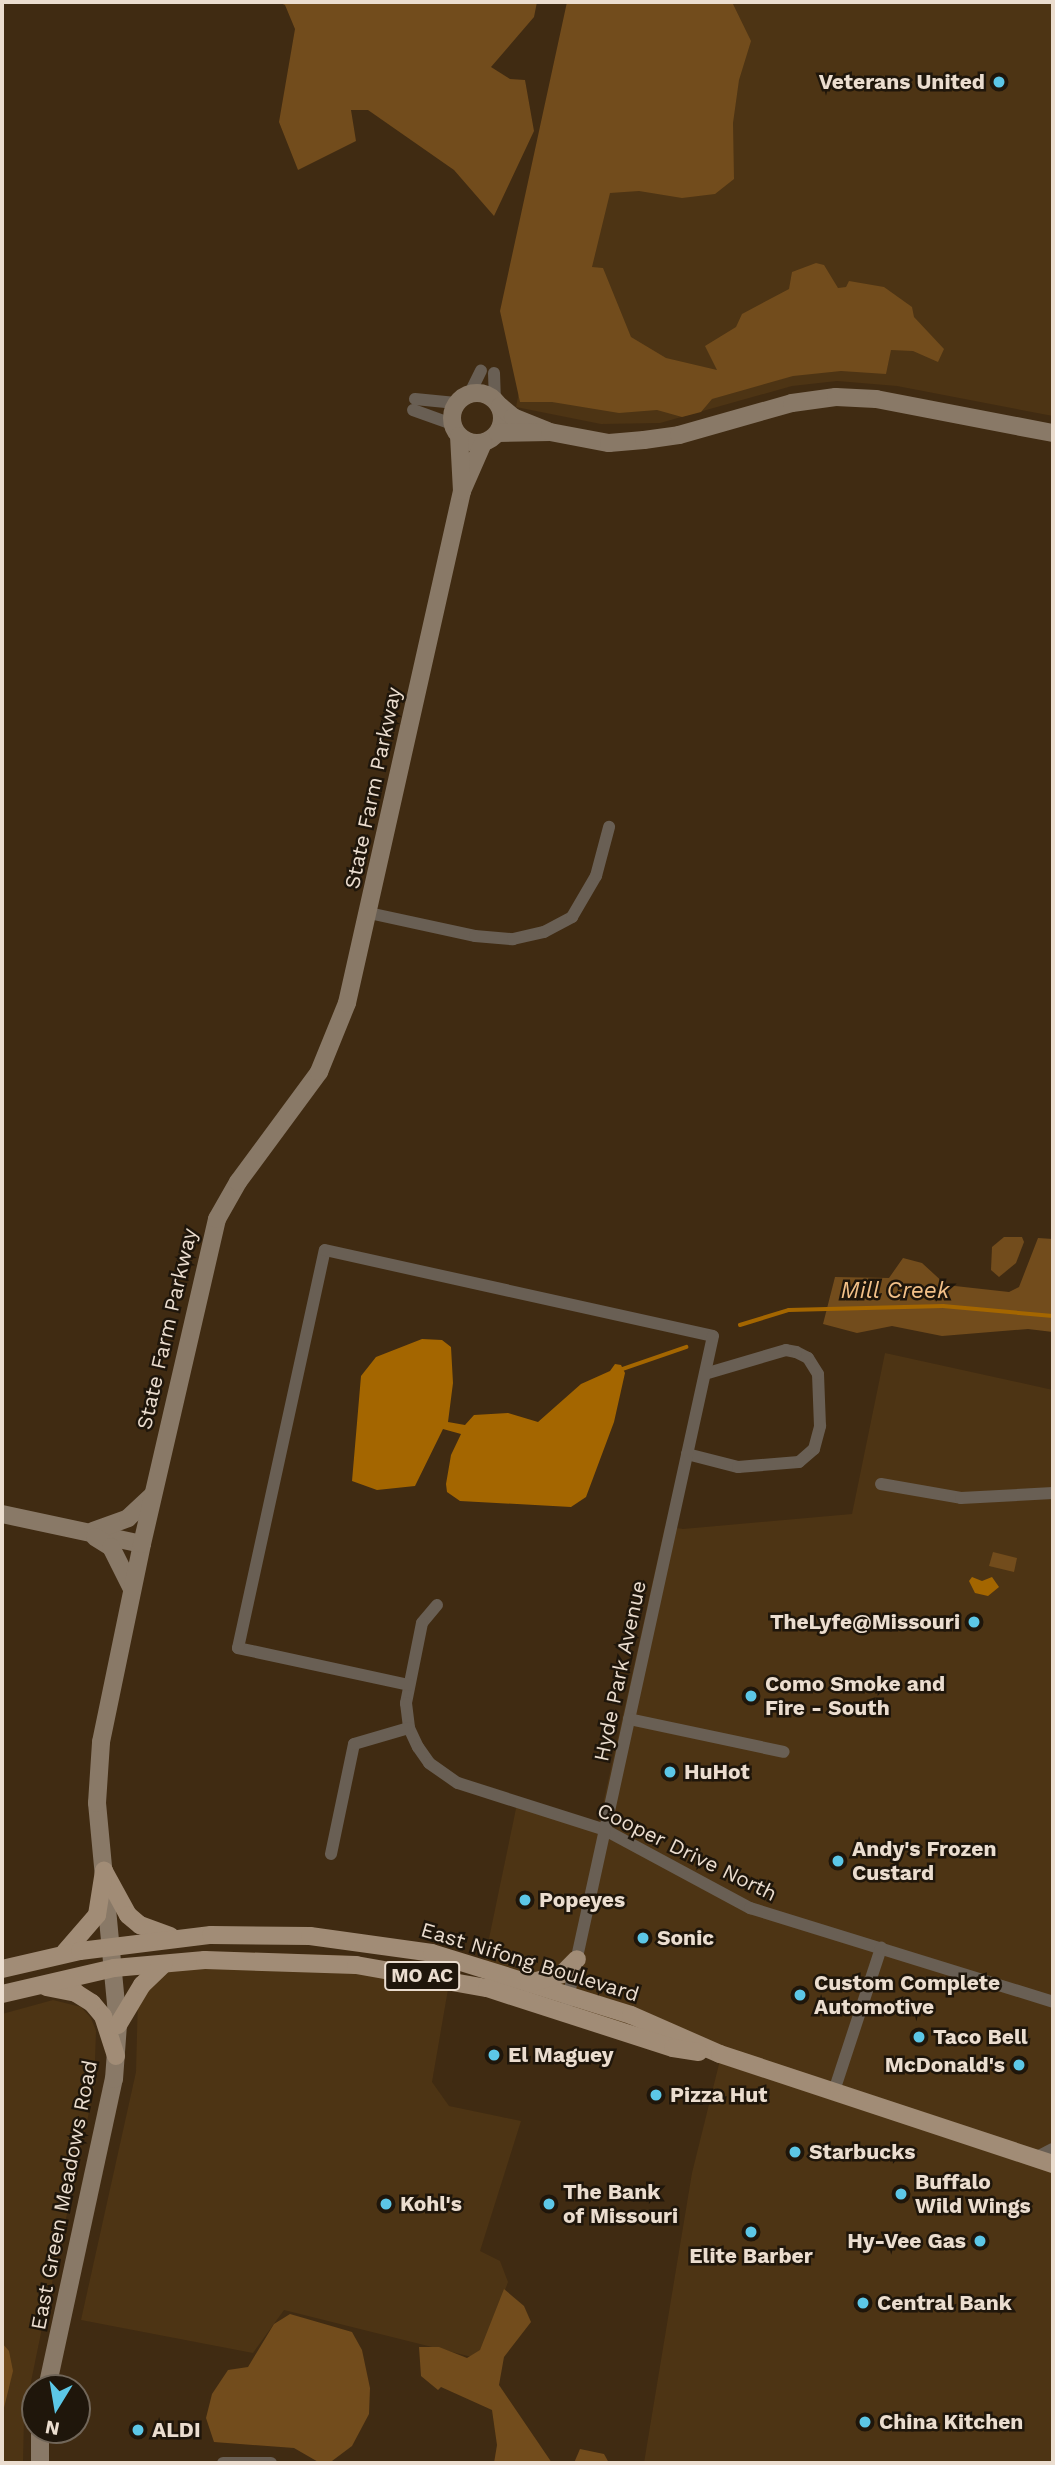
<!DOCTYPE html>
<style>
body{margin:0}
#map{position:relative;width:1055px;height:2465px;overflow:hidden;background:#402b12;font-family:"Work Sans",sans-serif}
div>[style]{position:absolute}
.built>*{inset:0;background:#4d3414}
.green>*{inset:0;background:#724c1c}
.water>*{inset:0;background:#a46600}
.stream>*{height:3.5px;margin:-1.75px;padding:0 1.75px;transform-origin:1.75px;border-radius:1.75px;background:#a46600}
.street>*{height:12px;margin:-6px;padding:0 6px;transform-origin:6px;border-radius:6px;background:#695f54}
.secondary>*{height:18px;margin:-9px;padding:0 9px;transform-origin:9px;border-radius:9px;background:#897967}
.secondary>.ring{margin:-9px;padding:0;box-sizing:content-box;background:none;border:18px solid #897967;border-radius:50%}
.primary>*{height:18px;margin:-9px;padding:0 9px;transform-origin:9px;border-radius:9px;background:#a18c76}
.dots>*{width:19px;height:19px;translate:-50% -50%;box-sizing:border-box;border:4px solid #1f160b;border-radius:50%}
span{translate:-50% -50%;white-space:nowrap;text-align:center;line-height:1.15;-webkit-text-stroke:5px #1f160b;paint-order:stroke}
.shield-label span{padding:2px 5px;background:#1f160b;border:2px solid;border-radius:5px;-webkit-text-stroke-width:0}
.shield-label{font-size:19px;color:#ebddcf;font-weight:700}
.poi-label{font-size:21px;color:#ebddcf;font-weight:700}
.right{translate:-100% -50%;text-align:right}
.left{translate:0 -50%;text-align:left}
.street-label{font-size:21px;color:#ebddcf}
.water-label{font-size:23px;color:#f3c189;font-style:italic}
.frame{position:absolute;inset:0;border:4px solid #ebddcf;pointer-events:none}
.north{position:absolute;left:21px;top:2374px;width:70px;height:70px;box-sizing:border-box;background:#1f160b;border:2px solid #716659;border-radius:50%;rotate:191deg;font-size:19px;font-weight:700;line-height:28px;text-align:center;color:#ebddcf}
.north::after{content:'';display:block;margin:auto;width:24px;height:32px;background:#5cc7e7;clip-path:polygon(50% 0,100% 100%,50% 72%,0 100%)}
</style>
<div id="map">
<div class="built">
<i style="clip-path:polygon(594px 2px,1053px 2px,1053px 416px,897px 386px,837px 381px,792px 386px,660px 423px,601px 424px,516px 407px)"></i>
<i style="clip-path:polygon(885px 1353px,1053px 1390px,1053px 2463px,644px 2463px,692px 2173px,721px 2056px,481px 1977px,518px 1799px,599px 1822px,665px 1526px,683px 1529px,852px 1514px)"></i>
<i style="clip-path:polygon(225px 1952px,341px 1955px,451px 1972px,432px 2082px,449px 2106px,521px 2121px,480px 2251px,500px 2261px,508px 2282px,480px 2359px,284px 2310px,253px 2353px,81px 2320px,136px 2072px,139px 1959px)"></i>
<i style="clip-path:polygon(53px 2000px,81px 2007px,91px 2018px,96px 2031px,94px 2089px,52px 2283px,51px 2314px,43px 2323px,24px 2416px,23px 2463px,2px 2463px,2px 2014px)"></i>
</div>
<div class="green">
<i style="clip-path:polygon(278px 2px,537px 2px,534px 17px,491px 67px,510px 79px,525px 80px,534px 131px,494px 216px,454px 170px,368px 110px,351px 110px,356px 141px,298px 170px,279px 122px,295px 29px,285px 5px)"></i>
<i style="clip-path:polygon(567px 2px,732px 2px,751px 41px,739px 80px,733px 123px,734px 179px,715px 194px,682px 198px,639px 191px,610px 193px,592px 267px,603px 268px,631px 337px,666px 358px,717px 370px,705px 346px,736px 327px,742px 314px,789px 289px,792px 272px,816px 263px,824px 265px,838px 288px,846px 287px,849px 281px,884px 287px,912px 307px,914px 317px,944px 349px,938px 362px,913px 351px,891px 350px,886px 374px,841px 371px,793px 376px,712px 399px,701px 412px,682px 417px,657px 410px,619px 413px,552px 402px,520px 402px,500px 311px)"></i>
<i style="clip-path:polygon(1004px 1237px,1022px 1237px,1024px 1242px,1016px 1263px,999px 1277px,991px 1270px,992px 1247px)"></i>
<i style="clip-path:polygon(1038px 1238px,1053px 1239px,1053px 1332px,1028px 1329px,942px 1336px,892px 1326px,857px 1333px,823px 1324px,835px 1277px,889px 1278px,903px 1258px,922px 1263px,946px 1285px,1009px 1292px,1019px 1287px)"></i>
<i style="clip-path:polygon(993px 1552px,1017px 1558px,1014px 1572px,989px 1566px)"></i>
<i style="clip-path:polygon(504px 2289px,524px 2306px,531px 2322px,504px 2357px,499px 2385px,552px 2463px,494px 2463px,497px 2445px,492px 2410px,441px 2387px,438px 2390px,421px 2376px,419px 2347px,439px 2347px,467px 2358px,480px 2350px)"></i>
<i style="clip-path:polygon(290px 2314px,352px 2332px,362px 2350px,370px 2388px,369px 2414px,352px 2446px,332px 2461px,320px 2463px,294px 2448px,214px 2442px,206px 2418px,212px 2394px,228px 2370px,248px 2367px,274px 2324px)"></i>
<i style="clip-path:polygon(2px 2343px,9px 2351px,13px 2371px,2px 2416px)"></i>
<i style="clip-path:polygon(580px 2449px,604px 2454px,609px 2463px,574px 2463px)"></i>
</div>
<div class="water">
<i style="clip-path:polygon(422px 1339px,442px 1340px,451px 1347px,453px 1383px,448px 1422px,465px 1425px,474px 1415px,508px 1413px,538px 1422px,581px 1384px,610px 1371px,615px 1364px,621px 1365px,625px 1373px,614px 1422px,586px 1497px,571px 1507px,460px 1501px,447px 1492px,446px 1484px,451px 1455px,461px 1434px,443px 1429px,415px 1486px,377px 1490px,352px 1481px,361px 1376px,376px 1357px)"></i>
<i style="clip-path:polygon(972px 1577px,982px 1581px,992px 1577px,999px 1587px,988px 1596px,975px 1593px,969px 1581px)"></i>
</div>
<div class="stream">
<i style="left:740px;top:1325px;width:51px;rotate:-17deg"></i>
<i style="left:789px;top:1310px;width:154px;rotate:-1.5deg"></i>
<i style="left:943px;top:1306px;width:110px;rotate:5.2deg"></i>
<i style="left:623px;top:1369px;width:67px;rotate:-19.2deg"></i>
</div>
<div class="street">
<i style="left:494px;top:373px;width:26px;rotate:88deg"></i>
<i style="left:470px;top:393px;width:25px;rotate:-64deg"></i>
<i style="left:415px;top:399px;width:41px;rotate:5.6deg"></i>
<i style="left:413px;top:410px;width:41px;rotate:19.7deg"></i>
<i style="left:369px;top:913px;width:108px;rotate:12.2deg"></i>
<i style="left:475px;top:936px;width:38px;rotate:5deg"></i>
<i style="left:513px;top:939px;width:32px;rotate:-13deg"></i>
<i style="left:544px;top:932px;width:32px;rotate:-28deg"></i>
<i style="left:572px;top:917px;width:48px;rotate:-59.7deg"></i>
<i style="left:596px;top:876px;width:51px;rotate:-75.1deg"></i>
<i style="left:687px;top:1454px;width:53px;rotate:14.3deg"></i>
<i style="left:738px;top:1467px;width:61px;rotate:-4.7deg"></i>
<i style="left:799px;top:1462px;width:20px;rotate:-41deg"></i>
<i style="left:814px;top:1449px;width:24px;rotate:-75deg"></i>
<i style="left:820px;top:1426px;width:52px;rotate:-92.2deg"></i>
<i style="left:818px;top:1374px;width:19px;rotate:-122deg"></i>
<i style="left:808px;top:1358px;width:13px;rotate:-153deg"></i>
<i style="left:796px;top:1352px;width:10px;rotate:-169deg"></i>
<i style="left:786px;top:1350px;width:84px;rotate:163.5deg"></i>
<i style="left:881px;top:1484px;width:81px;rotate:9.9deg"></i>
<i style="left:961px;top:1498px;width:92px;rotate:-3.1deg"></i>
<i style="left:437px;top:1605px;width:23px;rotate:130deg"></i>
<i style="left:422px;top:1623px;width:82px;rotate:101.3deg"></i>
<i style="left:406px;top:1703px;width:25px;rotate:83deg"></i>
<i style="left:409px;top:1728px;width:21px;rotate:65deg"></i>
<i style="left:418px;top:1747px;width:19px;rotate:55deg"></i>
<i style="left:429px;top:1763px;width:35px;rotate:35deg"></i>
<i style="left:458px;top:1783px;width:154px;rotate:17.7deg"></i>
<i style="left:605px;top:1830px;width:165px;rotate:28.3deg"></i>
<i style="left:750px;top:1908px;width:317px;rotate:17.2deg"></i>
<i style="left:409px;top:1685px;width:175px;rotate:-167.8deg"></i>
<i style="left:238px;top:1648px;width:407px;rotate:-77.7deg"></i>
<i style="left:325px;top:1250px;width:397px;rotate:12.5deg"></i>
<i style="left:713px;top:1336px;width:683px;rotate:102.35deg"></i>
<i style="left:629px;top:1719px;width:158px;rotate:12deg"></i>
<i style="left:331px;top:1854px;width:112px;rotate:-78.2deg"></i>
<i style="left:354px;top:1744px;width:57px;rotate:-16.2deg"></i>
<i style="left:834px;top:2091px;width:151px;rotate:-71.8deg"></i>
<i style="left:1035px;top:2158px;width:20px;rotate:-27deg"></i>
<i style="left:223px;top:2463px;width:48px"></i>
</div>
<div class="secondary">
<i class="ring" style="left:452px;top:393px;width:32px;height:32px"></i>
<i style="left:500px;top:406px;width:17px;rotate:40deg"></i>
<i style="left:513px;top:417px;width:37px;rotate:22deg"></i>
<i style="left:498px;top:433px;width:52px;rotate:-1.1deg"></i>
<i style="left:550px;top:432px;width:60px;rotate:10.6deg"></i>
<i style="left:609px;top:443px;width:35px;rotate:-5deg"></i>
<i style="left:644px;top:440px;width:35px;rotate:-8deg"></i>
<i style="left:679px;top:435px;width:117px;rotate:-15.8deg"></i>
<i style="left:792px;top:403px;width:44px;rotate:-7.8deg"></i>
<i style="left:836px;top:397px;width:40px;rotate:2.9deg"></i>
<i style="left:876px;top:399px;width:180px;rotate:10.9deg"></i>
<i style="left:462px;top:491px;width:52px;rotate:-66.4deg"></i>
<i style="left:2px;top:1514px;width:143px;rotate:12.1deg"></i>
<i style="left:93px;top:1531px;width:37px;rotate:-20deg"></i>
<i style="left:128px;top:1518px;width:33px;rotate:-43deg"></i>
<i style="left:95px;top:1537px;width:19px;rotate:32deg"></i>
<i style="left:111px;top:1547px;width:47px;rotate:63.4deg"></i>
<i style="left:47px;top:2388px;width:316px;rotate:-77.8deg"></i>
<i style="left:114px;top:2079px;width:54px;rotate:-85.8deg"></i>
<i style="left:118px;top:2025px;width:223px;rotate:-95.4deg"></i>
<i style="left:97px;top:1803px;width:61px;rotate:-86.2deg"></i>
<i style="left:101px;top:1742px;width:202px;rotate:-78.3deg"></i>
<i style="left:142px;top:1544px;width:334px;rotate:-77deg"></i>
<i style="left:217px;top:1219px;width:43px;rotate:-60.4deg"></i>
<i style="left:238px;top:1182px;width:137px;rotate:-53.6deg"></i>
<i style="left:319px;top:1072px;width:74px;rotate:-67.9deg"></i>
<i style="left:347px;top:1003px;width:525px;rotate:-77.34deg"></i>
<i style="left:462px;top:491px;width:55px;rotate:-93.1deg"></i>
<i style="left:40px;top:2430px;width:33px;rotate:90deg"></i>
</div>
<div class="primary">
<i style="left:104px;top:1871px;width:50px;rotate:61.4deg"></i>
<i style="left:128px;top:1915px;width:16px;rotate:40deg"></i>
<i style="left:140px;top:1925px;width:32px;rotate:20deg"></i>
<i style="left:65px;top:1952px;width:49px;rotate:-49.1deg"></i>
<i style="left:97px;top:1915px;width:45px;rotate:-81deg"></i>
<i style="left:2px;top:1969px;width:80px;rotate:-13deg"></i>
<i style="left:80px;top:1951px;width:132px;rotate:-7deg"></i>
<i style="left:211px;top:1935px;width:99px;rotate:0.6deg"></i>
<i style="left:310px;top:1936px;width:123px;rotate:7.9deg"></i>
<i style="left:432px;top:1953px;width:208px;rotate:17.3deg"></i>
<i style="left:631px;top:2015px;width:97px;rotate:23.7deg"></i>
<i style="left:720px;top:2054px;width:351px;rotate:18.3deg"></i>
<i style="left:529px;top:1983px;width:34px;rotate:-15deg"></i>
<i style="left:562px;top:1974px;width:21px;rotate:-45deg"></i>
<i style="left:46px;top:1987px;width:31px;rotate:11deg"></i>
<i style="left:76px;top:1993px;width:19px;rotate:32deg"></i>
<i style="left:92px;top:2003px;width:17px;rotate:50deg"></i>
<i style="left:103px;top:2016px;width:42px;rotate:72deg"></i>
<i style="left:2px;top:1994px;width:115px;rotate:-13.1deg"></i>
<i style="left:114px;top:1968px;width:91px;rotate:-5deg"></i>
<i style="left:205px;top:1960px;width:151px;rotate:1.9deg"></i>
<i style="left:356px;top:1965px;width:133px;rotate:10deg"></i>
<i style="left:487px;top:1988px;width:195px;rotate:17.9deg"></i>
<i style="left:673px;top:2048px;width:26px;rotate:9deg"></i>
<i style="left:118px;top:2025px;width:47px;rotate:-59deg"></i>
<i style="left:142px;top:1985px;width:30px;rotate:-44deg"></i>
</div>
<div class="dots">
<i style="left:999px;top:82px;background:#5cc7e7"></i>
<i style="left:974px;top:1622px;background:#5cc7e7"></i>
<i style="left:751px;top:1696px;background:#5cc7e7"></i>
<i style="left:670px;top:1772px;background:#5cc7e7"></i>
<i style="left:838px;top:1861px;background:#5cc7e7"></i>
<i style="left:525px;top:1900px;background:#5cc7e7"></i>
<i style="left:643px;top:1938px;background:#5cc7e7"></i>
<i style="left:800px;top:1995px;background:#5cc7e7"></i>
<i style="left:919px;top:2037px;background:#5cc7e7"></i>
<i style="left:494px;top:2055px;background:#5cc7e7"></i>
<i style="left:1019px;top:2065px;background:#5cc7e7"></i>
<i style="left:656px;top:2095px;background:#5cc7e7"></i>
<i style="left:795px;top:2152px;background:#5cc7e7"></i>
<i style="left:901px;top:2194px;background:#5cc7e7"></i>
<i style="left:386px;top:2204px;background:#5cc7e7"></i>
<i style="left:549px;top:2204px;background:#5cc7e7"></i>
<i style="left:751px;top:2232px;background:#5cc7e7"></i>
<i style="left:980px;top:2241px;background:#5cc7e7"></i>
<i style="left:863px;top:2303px;background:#5cc7e7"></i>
<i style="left:865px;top:2422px;background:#5cc7e7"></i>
<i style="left:138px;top:2430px;background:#5cc7e7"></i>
</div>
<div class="shield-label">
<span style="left:422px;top:1976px">MO AC</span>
</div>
<div class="poi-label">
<span class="right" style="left:985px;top:82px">Veterans United</span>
<span class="right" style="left:960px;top:1622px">TheLyfe@Missouri</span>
<span class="left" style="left:765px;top:1696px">Como Smoke and<br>Fire - South</span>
<span class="left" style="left:684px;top:1772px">HuHot</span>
<span class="left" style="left:852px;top:1861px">Andy's Frozen<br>Custard</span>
<span class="left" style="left:539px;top:1900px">Popeyes</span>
<span class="left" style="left:657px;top:1938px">Sonic</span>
<span class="left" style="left:814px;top:1995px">Custom Complete<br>Automotive</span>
<span class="left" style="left:933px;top:2037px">Taco Bell</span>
<span class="left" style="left:508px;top:2055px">El Maguey</span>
<span class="right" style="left:1005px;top:2065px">McDonald's</span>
<span class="left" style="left:670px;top:2095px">Pizza Hut</span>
<span class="left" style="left:809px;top:2152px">Starbucks</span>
<span class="left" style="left:915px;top:2194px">Buffalo<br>Wild Wings</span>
<span class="left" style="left:563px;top:2204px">The Bank<br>of Missouri</span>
<span class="left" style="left:400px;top:2204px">Kohl's</span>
<span class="right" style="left:966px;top:2241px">Hy-Vee Gas</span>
<span style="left:751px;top:2256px">Elite Barber</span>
<span class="left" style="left:877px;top:2303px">Central Bank</span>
<span class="left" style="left:879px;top:2422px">China Kitchen</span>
<span class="left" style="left:152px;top:2430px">ALDI</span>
</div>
<div class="street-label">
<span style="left:373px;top:788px;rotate:-78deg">State Farm Parkway</span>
<span style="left:167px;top:1329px;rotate:-77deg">State Farm Parkway</span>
<span style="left:620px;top:1671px;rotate:-78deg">Hyde Park Avenue</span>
<span style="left:687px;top:1852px;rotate:26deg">Cooper Drive North</span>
<span style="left:530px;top:1962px;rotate:17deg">East Nifong Boulevard</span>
<span style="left:64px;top:2195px;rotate:-79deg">East Green Meadows Road</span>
</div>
<div class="water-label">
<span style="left:895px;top:1291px">Mill Creek</span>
</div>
<div class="frame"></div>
<div class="north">N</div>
</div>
